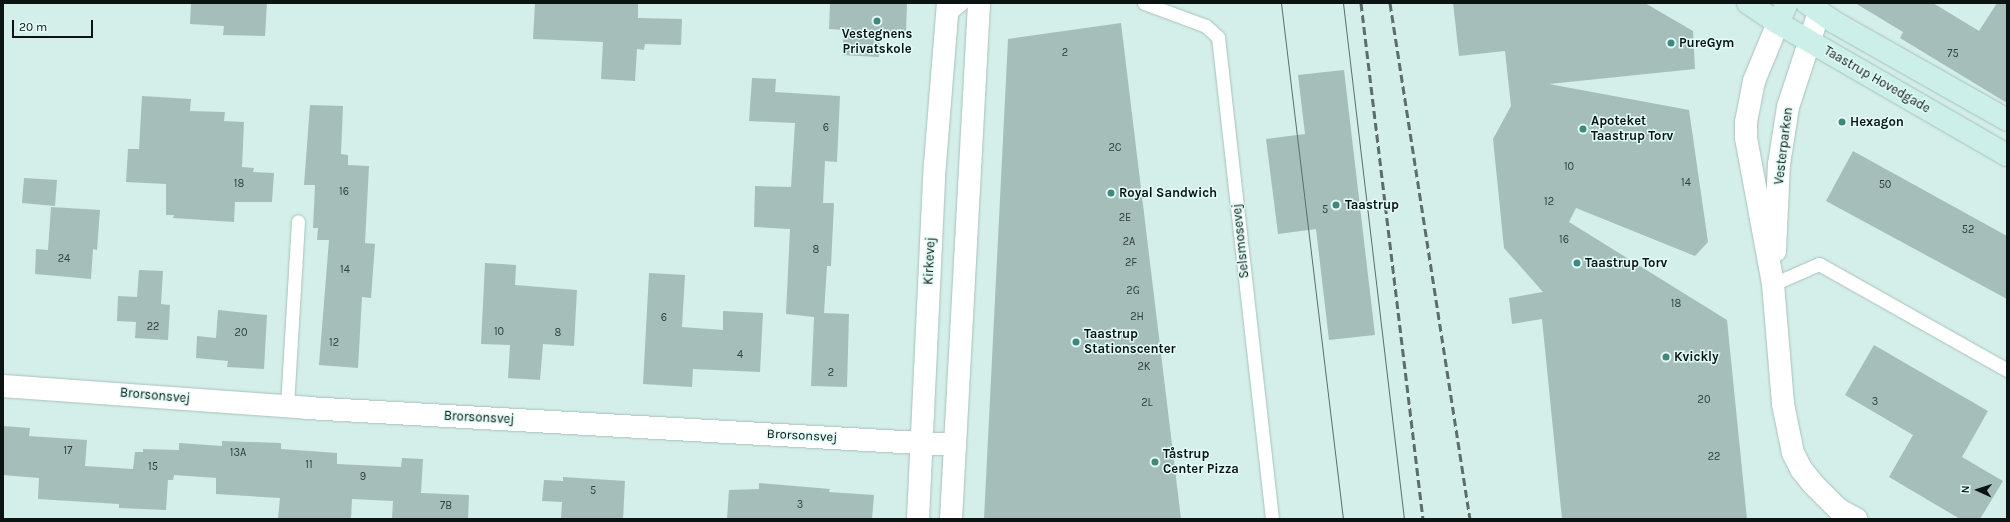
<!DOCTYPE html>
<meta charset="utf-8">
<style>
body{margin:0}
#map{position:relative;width:2010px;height:522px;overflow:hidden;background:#d4eee9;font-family:Karla,sans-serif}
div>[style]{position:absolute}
.building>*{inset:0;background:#a5beb9}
.roads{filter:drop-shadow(0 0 1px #a8c1bc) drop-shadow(0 0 1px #a8c1bc)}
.lane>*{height:13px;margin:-6.5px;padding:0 6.5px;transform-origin:6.5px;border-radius:6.5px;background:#fff}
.street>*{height:22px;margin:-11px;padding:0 11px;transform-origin:11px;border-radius:11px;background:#fff}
.secondary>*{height:22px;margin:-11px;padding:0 11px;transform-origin:11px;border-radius:11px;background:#ccefea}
.tram>*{height:1px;margin:-0.5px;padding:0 0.5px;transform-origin:0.5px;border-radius:0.5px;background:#5d6d69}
.rail>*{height:3px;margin-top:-1.5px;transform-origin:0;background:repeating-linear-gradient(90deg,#5d6d69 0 8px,transparent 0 12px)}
.dots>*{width:11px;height:11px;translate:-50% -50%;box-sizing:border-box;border:2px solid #e1fbf6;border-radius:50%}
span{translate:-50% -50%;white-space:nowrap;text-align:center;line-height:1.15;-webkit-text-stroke:3px #e1fbf6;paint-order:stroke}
.number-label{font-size:11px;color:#323e3c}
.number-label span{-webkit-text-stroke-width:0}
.poi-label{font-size:13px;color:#0b1412;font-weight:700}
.left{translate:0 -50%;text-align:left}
.street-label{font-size:13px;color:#0b1412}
.frame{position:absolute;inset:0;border:4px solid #0b1412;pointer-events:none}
.north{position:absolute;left:1958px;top:470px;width:40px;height:40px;-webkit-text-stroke:3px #e1fbf6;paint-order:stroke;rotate:273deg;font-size:11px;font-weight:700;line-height:16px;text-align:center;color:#0b1412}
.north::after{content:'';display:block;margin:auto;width:14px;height:18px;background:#0b1412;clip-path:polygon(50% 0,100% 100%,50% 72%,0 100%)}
.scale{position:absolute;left:12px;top:20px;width:81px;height:18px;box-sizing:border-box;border:2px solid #0b1412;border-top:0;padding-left:5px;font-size:12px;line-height:14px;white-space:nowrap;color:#0b1412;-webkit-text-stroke:3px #e1fbf6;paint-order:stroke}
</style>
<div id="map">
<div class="building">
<i style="clip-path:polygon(191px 3px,267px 3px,265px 36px,223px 35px,224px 26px,190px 24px)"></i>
<i style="clip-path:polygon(535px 3px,638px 3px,638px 18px,682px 19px,681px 45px,645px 44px,644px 50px,637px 49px,635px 81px,601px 79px,603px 42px,533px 39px)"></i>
<i style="clip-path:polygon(830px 3px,907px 3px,906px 32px,880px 32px,879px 57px,842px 55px,844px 30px,829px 29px)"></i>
<i style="clip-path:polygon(1453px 3px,1645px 3px,1693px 31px,1695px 69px,1549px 84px,1689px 110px,1708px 242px,1695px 256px,1576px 208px,1569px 222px,1727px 320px,1747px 519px,1562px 519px,1542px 319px,1512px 324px,1509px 298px,1543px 292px,1504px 248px,1493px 139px,1511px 106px,1505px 51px,1459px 56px)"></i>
<i style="clip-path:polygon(1855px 3px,1933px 3px,1979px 31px,1997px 3px,2007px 3px,2007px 103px,1900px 38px,1903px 32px)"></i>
<i style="clip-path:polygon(1121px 23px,1181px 519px,984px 519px,1008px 39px)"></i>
<i style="clip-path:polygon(1344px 70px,1375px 335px,1329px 340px,1316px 229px,1278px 234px,1266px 139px,1305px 134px,1298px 75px)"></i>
<i style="clip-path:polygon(752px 78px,776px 79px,775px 92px,840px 96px,837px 162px,825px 161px,823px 203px,834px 203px,831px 266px,827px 266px,824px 313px,849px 314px,847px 387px,811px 386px,814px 317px,786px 314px,790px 229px,754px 227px,755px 186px,791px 187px,795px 123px,749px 121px)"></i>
<i style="clip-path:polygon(142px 96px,191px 99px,190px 111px,225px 112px,224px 121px,244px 122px,242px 167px,254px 168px,253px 172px,274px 173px,272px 202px,235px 202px,234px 222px,173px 218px,174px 215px,166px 215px,166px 184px,126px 182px,128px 149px,139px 149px)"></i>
<i style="clip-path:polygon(310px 105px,343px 106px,341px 154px,348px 155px,348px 165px,369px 166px,365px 243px,375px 244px,371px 298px,362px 297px,358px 368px,319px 365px,329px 240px,317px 240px,318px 228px,313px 228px,315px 185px,304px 185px)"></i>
<i style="clip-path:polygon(1853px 151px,2007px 236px,2007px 299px,1826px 201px)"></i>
<i style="clip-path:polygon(24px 178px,57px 180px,55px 206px,22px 203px)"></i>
<i style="clip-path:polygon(51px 207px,100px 210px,97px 250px,93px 249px,91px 279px,35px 274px,36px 249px,48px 250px)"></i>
<i style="clip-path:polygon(485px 263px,516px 265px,515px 285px,577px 290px,574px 346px,543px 344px,540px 380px,508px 378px,510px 345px,481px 344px)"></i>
<i style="clip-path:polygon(139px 270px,163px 271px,161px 304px,170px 305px,168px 340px,135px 338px,136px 322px,117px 321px,118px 296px,137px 297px)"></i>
<i style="clip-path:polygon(649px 273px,685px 275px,682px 327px,723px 330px,723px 311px,763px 313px,760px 372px,693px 369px,692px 387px,643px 384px)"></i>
<i style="clip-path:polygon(218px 310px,267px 315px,264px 369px,227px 367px,228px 361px,196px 358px,197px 336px,216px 338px)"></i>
<i style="clip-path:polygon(1874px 345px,1988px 411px,1962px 457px,2003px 481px,1980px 519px,1960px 519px,1889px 477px,1913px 435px,1845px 395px)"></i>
<i style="clip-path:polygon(3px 426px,30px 428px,29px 436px,87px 440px,85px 466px,133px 469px,135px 452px,143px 452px,143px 449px,179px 450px,179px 443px,222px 446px,222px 441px,281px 443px,281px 449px,337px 453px,337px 464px,401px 467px,402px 458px,423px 459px,421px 493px,469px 495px,468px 519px,392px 519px,393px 501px,352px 499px,351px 519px,278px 519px,280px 498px,216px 494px,216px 478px,174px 475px,173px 480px,168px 480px,166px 510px,119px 508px,119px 504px,38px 499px,39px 478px,3px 475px)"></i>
<i style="clip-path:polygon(563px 477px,625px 481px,623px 519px,561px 518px,562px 502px,542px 501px,544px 480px,563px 481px)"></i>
<i style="clip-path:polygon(759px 483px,830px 489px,829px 492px,874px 495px,872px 519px,727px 519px,729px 490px,759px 489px)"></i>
</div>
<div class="roads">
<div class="lane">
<i style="left:1144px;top:3px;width:66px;rotate:20.4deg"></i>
<i style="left:1206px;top:26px;width:16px;rotate:43deg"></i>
<i style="left:1218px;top:37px;width:485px;rotate:83.6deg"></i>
<i style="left:945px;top:17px;width:22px;rotate:-39deg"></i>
<i style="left:1773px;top:284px;width:50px;rotate:-23.5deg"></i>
<i style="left:1819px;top:264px;width:216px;rotate:29.4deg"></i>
<i style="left:287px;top:406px;width:185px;rotate:-86.6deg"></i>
</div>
<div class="street">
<i style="left:1778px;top:23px;width:63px;rotate:112.5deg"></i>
<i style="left:1754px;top:81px;width:42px;rotate:101deg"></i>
<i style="left:1746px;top:122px;width:16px;rotate:90deg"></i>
<i style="left:1746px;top:138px;width:148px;rotate:79.5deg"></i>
<i style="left:1773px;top:284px;width:120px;rotate:85.2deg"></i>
<i style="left:1783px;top:404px;width:50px;rotate:78.5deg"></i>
<i style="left:1793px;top:453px;width:18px;rotate:63deg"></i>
<i style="left:1801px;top:469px;width:19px;rotate:51deg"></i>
<i style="left:1813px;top:484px;width:35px;rotate:45deg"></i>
<i style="left:1838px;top:509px;width:21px;rotate:29deg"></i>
<i style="left:1775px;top:251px;width:87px;rotate:-87.4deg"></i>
<i style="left:1779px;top:164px;width:58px;rotate:-81deg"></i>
<i style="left:1788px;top:107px;width:100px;rotate:-71.9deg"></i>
<i style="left:3px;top:386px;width:305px;rotate:4.1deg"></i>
<i style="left:307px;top:408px;width:649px;rotate:3.27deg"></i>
<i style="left:918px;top:519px;width:355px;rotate:-87.3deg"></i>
<i style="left:935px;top:164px;width:162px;rotate:-85.4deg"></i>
<i style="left:951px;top:519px;width:517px;rotate:-86.89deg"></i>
</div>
<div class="secondary">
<i style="left:1748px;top:3px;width:36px;rotate:34deg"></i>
<i style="left:1778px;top:23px;width:264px;rotate:30deg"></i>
<i style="left:1807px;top:3px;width:33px;rotate:35deg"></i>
<i style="left:1834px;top:22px;width:199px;rotate:29.5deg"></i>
<i style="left:1778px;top:23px;width:22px;rotate:-66deg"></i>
</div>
</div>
<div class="tram">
<i style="left:1281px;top:3px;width:520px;rotate:83.15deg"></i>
<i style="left:1343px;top:3px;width:520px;rotate:83.26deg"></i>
</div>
<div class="rail">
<i style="left:1361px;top:3px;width:520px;rotate:83.15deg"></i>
<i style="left:1390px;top:3px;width:522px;rotate:81.19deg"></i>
</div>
<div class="dots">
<i style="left:877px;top:21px;background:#42877c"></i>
<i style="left:1671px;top:43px;background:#42877c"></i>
<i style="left:1842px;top:122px;background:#42877c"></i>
<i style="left:1583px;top:129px;background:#42877c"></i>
<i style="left:1111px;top:193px;background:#42877c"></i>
<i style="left:1336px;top:205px;background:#42877c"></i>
<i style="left:1577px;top:263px;background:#42877c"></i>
<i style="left:1076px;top:342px;background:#42877c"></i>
<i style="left:1666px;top:357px;background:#42877c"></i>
<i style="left:1155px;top:462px;background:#42877c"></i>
</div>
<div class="number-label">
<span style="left:1065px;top:53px">2</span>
<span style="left:1953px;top:54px">75</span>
<span style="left:826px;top:128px">6</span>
<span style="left:1115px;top:148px">2C</span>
<span style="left:1569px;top:167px">10</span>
<span style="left:1686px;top:183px">14</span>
<span style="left:239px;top:184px">18</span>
<span style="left:1885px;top:185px">50</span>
<span style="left:344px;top:192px">16</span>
<span style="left:1549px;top:202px">12</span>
<span style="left:1325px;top:210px">5</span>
<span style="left:1125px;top:218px">2E</span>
<span style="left:1968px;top:230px">52</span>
<span style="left:1564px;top:240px">16</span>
<span style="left:1129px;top:242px">2A</span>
<span style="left:816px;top:250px">8</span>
<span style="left:64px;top:259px">24</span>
<span style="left:1131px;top:263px">2F</span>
<span style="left:345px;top:270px">14</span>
<span style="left:1133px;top:291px">2G</span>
<span style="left:1676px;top:304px">18</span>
<span style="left:1137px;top:317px">2H</span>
<span style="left:664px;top:318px">6</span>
<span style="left:153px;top:327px">22</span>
<span style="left:499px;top:332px">10</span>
<span style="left:241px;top:333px">20</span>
<span style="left:558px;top:333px">8</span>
<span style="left:334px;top:343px">12</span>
<span style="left:740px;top:355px">4</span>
<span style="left:1144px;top:367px">2K</span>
<span style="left:831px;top:373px">2</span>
<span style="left:1704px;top:400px">20</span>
<span style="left:1875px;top:402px">3</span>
<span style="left:1147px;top:403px">2L</span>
<span style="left:68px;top:451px">17</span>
<span style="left:238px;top:453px">13A</span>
<span style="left:1714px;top:457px">22</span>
<span style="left:309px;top:465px">11</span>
<span style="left:153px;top:467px">15</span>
<span style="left:363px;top:477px">9</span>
<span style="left:593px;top:491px">5</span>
<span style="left:800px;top:505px">3</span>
<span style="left:446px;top:506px">7B</span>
</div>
<div class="poi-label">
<span style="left:877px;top:42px">Vestegnens<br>Privatskole</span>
<span class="left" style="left:1679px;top:43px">PureGym</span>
<span class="left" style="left:1591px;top:129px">Apoteket<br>Taastrup Torv</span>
<span class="left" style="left:1850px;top:122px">Hexagon</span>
<span class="left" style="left:1119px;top:193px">Royal Sandwich</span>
<span class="left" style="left:1345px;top:205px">Taastrup</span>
<span class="left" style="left:1585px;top:263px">Taastrup Torv</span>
<span class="left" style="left:1084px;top:342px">Taastrup<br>Stationscenter</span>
<span class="left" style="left:1674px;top:357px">Kvickly</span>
<span class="left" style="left:1163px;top:462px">Tåstrup<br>Center Pizza</span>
</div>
<div class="street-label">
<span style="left:1877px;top:80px;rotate:30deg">Taastrup Hovedgade</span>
<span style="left:1784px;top:146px;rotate:-83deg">Vesterparken</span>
<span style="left:1241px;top:241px;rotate:-96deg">Selsmosevej</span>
<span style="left:930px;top:261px;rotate:-87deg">Kirkevej</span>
<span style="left:155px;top:396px;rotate:5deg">Brorsonsvej</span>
<span style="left:479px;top:418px;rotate:3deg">Brorsonsvej</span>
<span style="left:802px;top:436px;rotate:3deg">Brorsonsvej</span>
</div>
<div class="frame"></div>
<div class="north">N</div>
<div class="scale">20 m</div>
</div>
